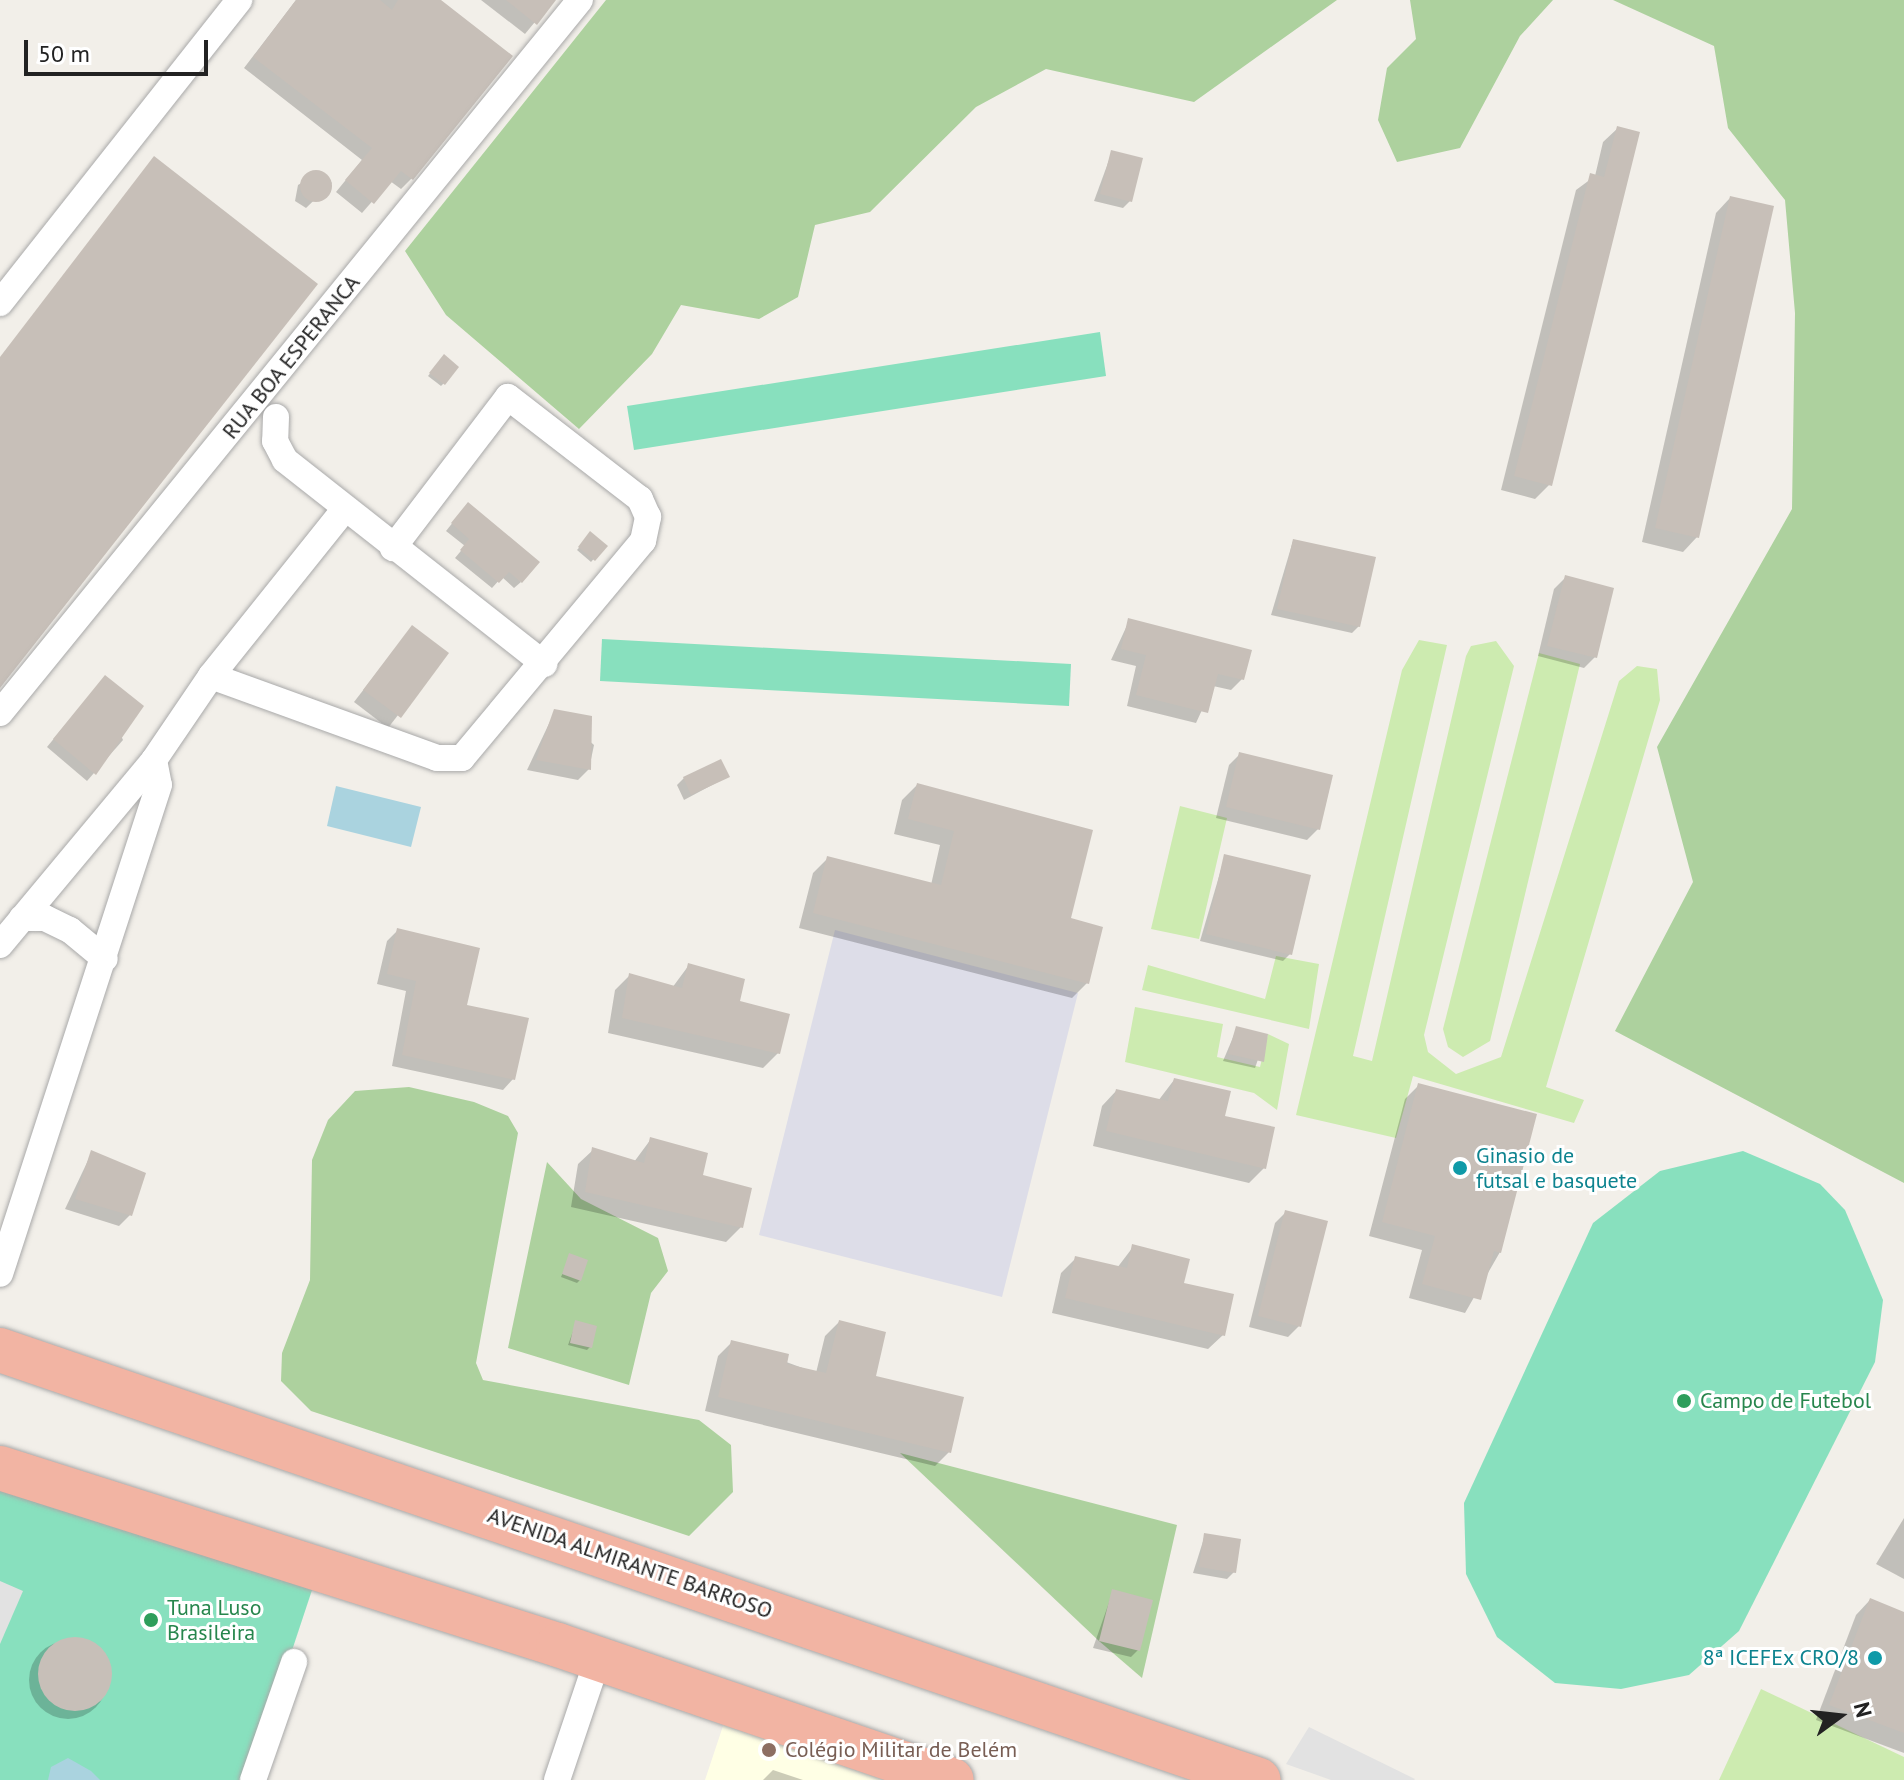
<!DOCTYPE html>
<meta charset="utf-8">
<style>
body{margin:0}
#map{position:relative;width:1904px;height:1780px;overflow:hidden;background:#f2efe9;font-family:"PT Sans",sans-serif}
div>[style]{position:absolute}
.education>*{inset:0;background:#ffffe5}
.grass>*{inset:0;background:#cdebb0}
.forest>*{inset:0;background:#add19e}
.pitch>*{inset:0;background:#88e0be}
.parking>*{inset:0;background:#e2e2e2}
.plaza>*{inset:0;background:#dddde8}
.water>*{inset:0;background:#aad3df}
.shadow>*{inset:0;background:#0003}
.round{border-radius:50%}
.building>*{inset:0;background:#c7bfb8}
.roads{filter:drop-shadow(0 0 2px #a9a9a9) drop-shadow(0 0 2px #a9a9a9)}
.minor>*{height:26px;margin:-13px;padding:0 13px;transform-origin:13px;border-radius:13px;background:#fff}
.trunk>*{height:44px;margin:-22px;padding:0 22px;transform-origin:22px;border-radius:22px;background:#f2b4a3}
.dots>*{width:22px;height:22px;translate:-50% -50%;box-sizing:border-box;border:4px solid #fff;border-radius:50%}
span{translate:-50% -50%;white-space:nowrap;text-align:center;line-height:1.15;-webkit-text-stroke:6px #fff;paint-order:stroke}
.street-label{font-size:22px;color:#222}
.culture-label{font-size:22px;color:#0d838f}
.left{translate:0 -50%;text-align:left}
.right{translate:-100% -50%;text-align:right}
.leisure-label{font-size:22px;color:#27864d}
.education-label{font-size:22px;color:#785e54}
.north{position:absolute;left:1800px;top:1676px;width:80px;height:80px;-webkit-text-stroke:6px #fff;paint-order:stroke;rotate:75deg;font-size:22px;font-weight:700;line-height:32px;text-align:center;color:#222}
.north::after{content:'';display:block;margin:auto;width:28px;height:36px;background:#222;clip-path:polygon(50% 0,100% 100%,50% 72%,0 100%)}
.scale{position:absolute;left:24px;top:40px;width:184px;height:36px;box-sizing:border-box;border:4px solid #222;border-top:0;padding-left:10px;font-size:24px;line-height:28px;white-space:nowrap;color:#222;-webkit-text-stroke:6px #fff;paint-order:stroke}
</style>
<div id="map">
<div class="education">
<i style="clip-path:polygon(726px 1717px,912px 1780px,705px 1780px)"></i>
</div>
<div class="grass">
<i style="clip-path:polygon(1419px 640px,1447px 645px,1353px 1056px,1372px 1061px,1466px 656px,1471px 646px,1496px 641px,1514px 666px,1424px 1035px,1428px 1052px,1456px 1074px,1501px 1057px,1619px 681px,1637px 666px,1657px 669px,1660px 700px,1546px 1087px,1584px 1100px,1574px 1123px,1413px 1076px,1396px 1138px,1296px 1115px,1402px 670px)"></i>
<i style="clip-path:polygon(1539px 653px,1580px 664px,1490px 1041px,1463px 1057px,1448px 1047px,1443px 1029px)"></i>
<i style="clip-path:polygon(1180px 806px,1227px 818px,1199px 939px,1151px 929px)"></i>
<i style="clip-path:polygon(1276px 956px,1319px 964px,1309px 1029px,1142px 990px,1148px 965px,1265px 999px)"></i>
<i style="clip-path:polygon(1135px 1007px,1223px 1024px,1217px 1057px,1260px 1067px,1268px 1034px,1289px 1044px,1277px 1110px,1254px 1093px,1125px 1062px)"></i>
<i style="clip-path:polygon(1761px 1689px,1904px 1757px,1904px 1780px,1719px 1780px)"></i>
</div>
<div class="forest">
<i style="clip-path:polygon(606px 0,1337px 0,1194px 102px,1046px 69px,976px 107px,870px 212px,815px 225px,798px 297px,759px 319px,681px 305px,652px 354px,579px 429px,446px 315px,405px 251px)"></i>
<i style="clip-path:polygon(1410px 0,1553px 0,1520px 36px,1460px 148px,1397px 162px,1378px 120px,1387px 68px,1416px 39px)"></i>
<i style="clip-path:polygon(1613px 0,1904px 0,1904px 1183px,1615px 1031px,1693px 882px,1657px 747px,1792px 509px,1795px 313px,1785px 200px,1728px 128px,1714px 46px)"></i>
<i style="clip-path:polygon(409px 1087px,474px 1102px,508px 1116px,518px 1133px,476px 1363px,483px 1380px,699px 1420px,731px 1445px,733px 1492px,689px 1536px,311px 1411px,281px 1381px,282px 1353px,310px 1280px,312px 1160px,328px 1120px,355px 1091px)"></i>
<i style="clip-path:polygon(547px 1162px,581px 1199px,658px 1238px,668px 1271px,651px 1293px,629px 1385px,508px 1348px)"></i>
<i style="clip-path:polygon(900px 1453px,1177px 1525px,1142px 1678px,1099px 1641px)"></i>
</div>
<div class="pitch">
<i style="clip-path:polygon(1100px 332px,1106px 376px,634px 450px,627px 406px)"></i>
<i style="clip-path:polygon(602px 639px,1071px 664px,1069px 706px,600px 681px)"></i>
<i style="clip-path:polygon(1743px 1151px,1820px 1184px,1845px 1210px,1883px 1300px,1875px 1362px,1739px 1631px,1689px 1675px,1621px 1689px,1555px 1683px,1497px 1637px,1466px 1574px,1464px 1503px,1593px 1223px,1660px 1171px)"></i>
<i style="clip-path:polygon(0 1467px,316px 1578px,249px 1780px,0 1780px)"></i>
</div>
<div class="parking">
<i style="clip-path:polygon(0 1581px,23px 1591px,0 1644px)"></i>
<i style="clip-path:polygon(1309px 1727px,1415px 1779px,1414px 1780px,1331px 1780px,1286px 1764px)"></i>
</div>
<div class="plaza">
<i style="clip-path:polygon(835px 930px,1078px 993px,1002px 1297px,759px 1235px)"></i>
</div>
<div class="water">
<i style="clip-path:polygon(336px 786px,421px 807px,411px 847px,327px 826px)"></i>
<i style="clip-path:polygon(68px 1758px,91px 1771px,100px 1780px,48px 1780px,51px 1767px)"></i>
</div>
<div class="shadow">
<i style="clip-path:polygon(296px 0,437px 0,511px 57px,411px 179px,401px 189px,390px 181px,362px 213px,336px 192px,362px 160px,244px 68px)"></i>
<i style="clip-path:polygon(481px 0,553px 0,525px 34px)"></i>
<i style="clip-path:polygon(1618px 128px,1550px 484px,1535px 499px,1501px 490px,1576px 190px,1595px 176px,1603px 142px)"></i>
<i style="clip-path:polygon(1112px 152px,1130px 201px,1123px 208px,1094px 201px)"></i>
<i style="clip-path:polygon(318px 173px,332px 183px,306px 208px,295px 201px,298px 185px)"></i>
<i style="clip-path:polygon(1730px 198px,1697px 537px,1683px 552px,1642px 542px,1716px 213px)"></i>
<i style="clip-path:polygon(441px 360px,444px 383px,441px 386px,428px 376px)"></i>
<i style="clip-path:polygon(462px 511px,521px 582px,514px 588px,502px 577px,492px 588px,455px 558px,465px 546px,446px 531px)"></i>
<i style="clip-path:polygon(591px 534px,605px 546px,591px 562px,577px 550px)"></i>
<i style="clip-path:polygon(1293px 541px,1359px 626px,1352px 633px,1271px 615px)"></i>
<i style="clip-path:polygon(1565px 578px,1595px 657px,1584px 668px,1538px 656px,1554px 589px)"></i>
<i style="clip-path:polygon(1129px 621px,1242px 679px,1231px 690px,1213px 686px,1196px 723px,1127px 706px,1136px 666px,1111px 660px)"></i>
<i style="clip-path:polygon(412px 627px,446px 653px,388px 728px,354px 702px)"></i>
<i style="clip-path:polygon(98px 685px,123px 740px,87px 781px,47px 747px)"></i>
<i style="clip-path:polygon(555px 711px,594px 745px,589px 769px,578px 780px,527px 770px)"></i>
<i style="clip-path:polygon(1240px 754px,1318px 829px,1307px 840px,1216px 818px,1229px 765px)"></i>
<i style="clip-path:polygon(727px 777px,684px 800px,677px 785px,684px 778px)"></i>
<i style="clip-path:polygon(917px 785px,1069px 920px,1087px 983px,1072px 998px,799px 928px,813px 873px,828px 858px,931px 885px,940px 845px,894px 834px,902px 800px)"></i>
<i style="clip-path:polygon(1225px 856px,1290px 954px,1283px 961px,1200px 941px)"></i>
<i style="clip-path:polygon(398px 930px,464px 1006px,513px 1079px,503px 1090px,392px 1066px,406px 991px,377px 984px,387px 941px)"></i>
<i style="clip-path:polygon(689px 965px,737px 1002px,778px 1053px,763px 1068px,608px 1033px,615px 990px,630px 975px,672px 988px)"></i>
<i style="clip-path:polygon(1237px 1028px,1266px 1036px,1255px 1068px,1223px 1061px)"></i>
<i style="clip-path:polygon(1174px 1080px,1223px 1117px,1264px 1168px,1249px 1183px,1093px 1146px,1102px 1106px,1116px 1091px,1158px 1101px)"></i>
<i style="clip-path:polygon(1419px 1085px,1500px 1252px,1465px 1313px,1409px 1298px,1422px 1250px,1369px 1236px,1405px 1099px)"></i>
<i style="clip-path:polygon(651px 1139px,700px 1176px,741px 1227px,726px 1242px,571px 1207px,578px 1164px,593px 1150px,634px 1162px)"></i>
<i style="clip-path:polygon(92px 1152px,130px 1215px,119px 1226px,65px 1209px)"></i>
<i style="clip-path:polygon(1286px 1212px,1299px 1326px,1288px 1337px,1249px 1327px,1275px 1223px)"></i>
<i style="clip-path:polygon(1133px 1247px,1182px 1284px,1223px 1335px,1208px 1349px,1052px 1313px,1061px 1273px,1076px 1258px,1117px 1268px)"></i>
<i style="clip-path:polygon(570px 1256px,580px 1280px,577px 1283px,561px 1277px)"></i>
<i style="clip-path:polygon(839px 1322px,873px 1377px,949px 1452px,935px 1466px,705px 1411px,718px 1356px,732px 1342px,816px 1373px,825px 1336px)"></i>
<i style="clip-path:polygon(576px 1323px,590px 1347px,587px 1350px,568px 1345px)"></i>
<i style="clip-path:polygon(1904px 1518px,1904px 1579px,1876px 1564px)"></i>
<i style="clip-path:polygon(1205px 1535px,1234px 1572px,1227px 1579px,1193px 1573px)"></i>
<i style="clip-path:polygon(1113px 1591px,1138px 1650px,1131px 1657px,1093px 1648px)"></i>
<i style="clip-path:polygon(1870px 1600px,1904px 1614px,1904px 1753px,1816px 1720px,1856px 1615px)"></i>
<i class="round" style="left:29px;top:1641px;width:78px;height:78px"></i>
<i style="clip-path:polygon(773px 1770px,803px 1780px,763px 1780px)"></i>
</div>
<div class="building">
<i style="clip-path:polygon(296px 0,380px 0,392px 10px,398px 0,441px 0,513px 56px,413px 180px,401px 171px,374px 204px,345px 180px,372px 148px,253px 57px)"></i>
<i style="clip-path:polygon(506px 0,556px 0,537px 25px)"></i>
<i style="clip-path:polygon(1617px 126px,1640px 132px,1552px 486px,1514px 476px,1590px 173px,1604px 177px)"></i>
<i style="clip-path:polygon(1111px 150px,1143px 158px,1132px 202px,1100px 194px)"></i>
<i style="clip-path:polygon(154px 156px,318px 284px,0 688px,0 357px)"></i>
<i class="round" style="left:300px;top:170px;width:32px;height:32px"></i>
<i style="clip-path:polygon(1730px 196px,1774px 206px,1699px 538px,1655px 528px)"></i>
<i style="clip-path:polygon(444px 354px,459px 367px,445px 385px,429px 373px)"></i>
<i style="clip-path:polygon(468px 502px,540px 562px,522px 583px,509px 572px,499px 583px,460px 550px,469px 539px,451px 523px)"></i>
<i style="clip-path:polygon(590px 531px,608px 546px,595px 561px,578px 547px)"></i>
<i style="clip-path:polygon(1293px 539px,1376px 557px,1360px 627px,1277px 609px)"></i>
<i style="clip-path:polygon(1565px 575px,1614px 588px,1597px 658px,1547px 646px)"></i>
<i style="clip-path:polygon(1128px 618px,1252px 650px,1244px 680px,1218px 674px,1208px 713px,1136px 695px,1146px 655px,1121px 649px)"></i>
<i style="clip-path:polygon(412px 625px,449px 653px,401px 718px,363px 690px)"></i>
<i style="clip-path:polygon(105px 675px,144px 706px,96px 775px,53px 739px)"></i>
<i style="clip-path:polygon(554px 709px,592px 716px,591px 770px,536px 760px)"></i>
<i style="clip-path:polygon(1239px 752px,1333px 775px,1320px 830px,1226px 807px)"></i>
<i style="clip-path:polygon(721px 759px,730px 777px,691px 795px,683px 777px)"></i>
<i style="clip-path:polygon(917px 783px,1093px 830px,1071px 918px,1103px 927px,1089px 984px,813px 913px,827px 856px,941px 885px,954px 831px,908px 819px)"></i>
<i style="clip-path:polygon(1224px 854px,1311px 875px,1292px 955px,1206px 934px)"></i>
<i style="clip-path:polygon(397px 928px,480px 948px,467px 1005px,529px 1018px,515px 1080px,402px 1055px,416px 981px,387px 974px)"></i>
<i style="clip-path:polygon(688px 963px,745px 979px,740px 1001px,790px 1014px,780px 1054px,622px 1018px,629px 973px,682px 988px)"></i>
<i style="clip-path:polygon(1236px 1026px,1268px 1034px,1264px 1062px,1228px 1054px)"></i>
<i style="clip-path:polygon(1174px 1078px,1231px 1091px,1225px 1116px,1275px 1127px,1266px 1169px,1106px 1131px,1116px 1089px,1168px 1101px)"></i>
<i style="clip-path:polygon(1418px 1083px,1537px 1114px,1501px 1253px,1494px 1251px,1481px 1300px,1422px 1284px,1435px 1236px,1382px 1222px)"></i>
<i style="clip-path:polygon(650px 1137px,708px 1153px,703px 1175px,752px 1188px,743px 1228px,585px 1192px,592px 1147px,644px 1163px)"></i>
<i style="clip-path:polygon(91px 1150px,146px 1173px,132px 1216px,75px 1199px)"></i>
<i style="clip-path:polygon(1285px 1210px,1328px 1221px,1301px 1327px,1258px 1316px)"></i>
<i style="clip-path:polygon(1132px 1244px,1190px 1259px,1184px 1283px,1234px 1294px,1225px 1336px,1065px 1298px,1075px 1256px,1127px 1268px)"></i>
<i style="clip-path:polygon(569px 1253px,588px 1260px,581px 1281px,562px 1274px)"></i>
<i style="clip-path:polygon(575px 1320px,597px 1326px,592px 1348px,570px 1343px)"></i>
<i style="clip-path:polygon(839px 1320px,886px 1332px,876px 1376px,964px 1397px,951px 1453px,718px 1397px,731px 1340px,789px 1354px,787px 1364px,826px 1373px)"></i>
<i style="clip-path:polygon(1204px 1533px,1241px 1539px,1236px 1573px,1199px 1567px)"></i>
<i style="clip-path:polygon(1112px 1589px,1153px 1600px,1140px 1651px,1099px 1641px)"></i>
<i style="clip-path:polygon(1870px 1598px,1904px 1612px,1904px 1733px,1829px 1705px)"></i>
<i class="round" style="left:38px;top:1637px;width:74px;height:74px"></i>
</div>
<div class="roads">
<div class="minor">
<i style="left:0;top:303px;width:386px;rotate:-51.7deg"></i>
<i style="left:276px;top:417px;width:24px;rotate:92deg"></i>
<i style="left:275px;top:441px;width:21px;rotate:62deg"></i>
<i style="left:285px;top:460px;width:330px;rotate:38.2deg"></i>
<i style="left:211px;top:676px;width:240px;rotate:19.9deg"></i>
<i style="left:437px;top:758px;width:25px"></i>
<i style="left:462px;top:758px;width:283px;rotate:-50.2deg"></i>
<i style="left:643px;top:541px;width:25px;rotate:-78deg"></i>
<i style="left:648px;top:517px;width:20px;rotate:-114deg"></i>
<i style="left:640px;top:499px;width:167px;rotate:-142.3deg"></i>
<i style="left:508px;top:397px;width:190px;rotate:127.3deg"></i>
<i style="left:0;top:713px;width:919px;rotate:-50.87deg"></i>
<i style="left:154px;top:760px;width:102px;rotate:-55.8deg"></i>
<i style="left:211px;top:676px;width:214px;rotate:-51.3deg"></i>
<i style="left:22px;top:918px;width:23px"></i>
<i style="left:45px;top:918px;width:28px;rotate:26deg"></i>
<i style="left:70px;top:930px;width:45px;rotate:39.6deg"></i>
<i style="left:0;top:945px;width:241px;rotate:-50.2deg"></i>
<i style="left:154px;top:760px;width:25px;rotate:79deg"></i>
<i style="left:159px;top:785px;width:514px;rotate:108.01deg"></i>
<i style="left:253px;top:1780px;width:125px;rotate:-70.8deg"></i>
<i style="left:557px;top:1780px;width:129px;rotate:-71.4deg"></i>
</div>
<div class="trunk">
<i style="left:0;top:1350px;width:1330px;rotate:18.86deg"></i>
<i style="left:0;top:1468px;width:585px;rotate:17.6deg"></i>
<i style="left:558px;top:1645px;width:416px;rotate:18.9deg"></i>
</div>
</div>
<div class="dots">
<i style="left:1460px;top:1168px;background:#0f9aa8"></i>
<i style="left:1684px;top:1401px;background:#2e9e5b"></i>
<i style="left:151px;top:1620px;background:#2e9e5b"></i>
<i style="left:1875px;top:1658px;background:#0f9aa8"></i>
<i style="left:769px;top:1750px;background:#8d6e63"></i>
</div>
<div class="street-label">
<span style="left:291px;top:357px;rotate:-51deg">RUA BOA ESPERANCA</span>
<span style="left:630px;top:1563px;rotate:19deg">AVENIDA ALMIRANTE BARROSO</span>
</div>
<div class="culture-label">
<span class="left" style="left:1476px;top:1168px">Ginasio de<br>futsal e basquete</span>
<span class="right" style="left:1859px;top:1658px">8ª ICEFEx CRO/8</span>
</div>
<div class="leisure-label">
<span class="left" style="left:1700px;top:1401px">Campo de Futebol</span>
<span class="left" style="left:167px;top:1620px">Tuna Luso<br>Brasileira</span>
</div>
<div class="education-label">
<span class="left" style="left:785px;top:1750px">Colégio Militar de Belém</span>
</div>
<div class="north">N</div>
<div class="scale">50 m</div>
</div>
